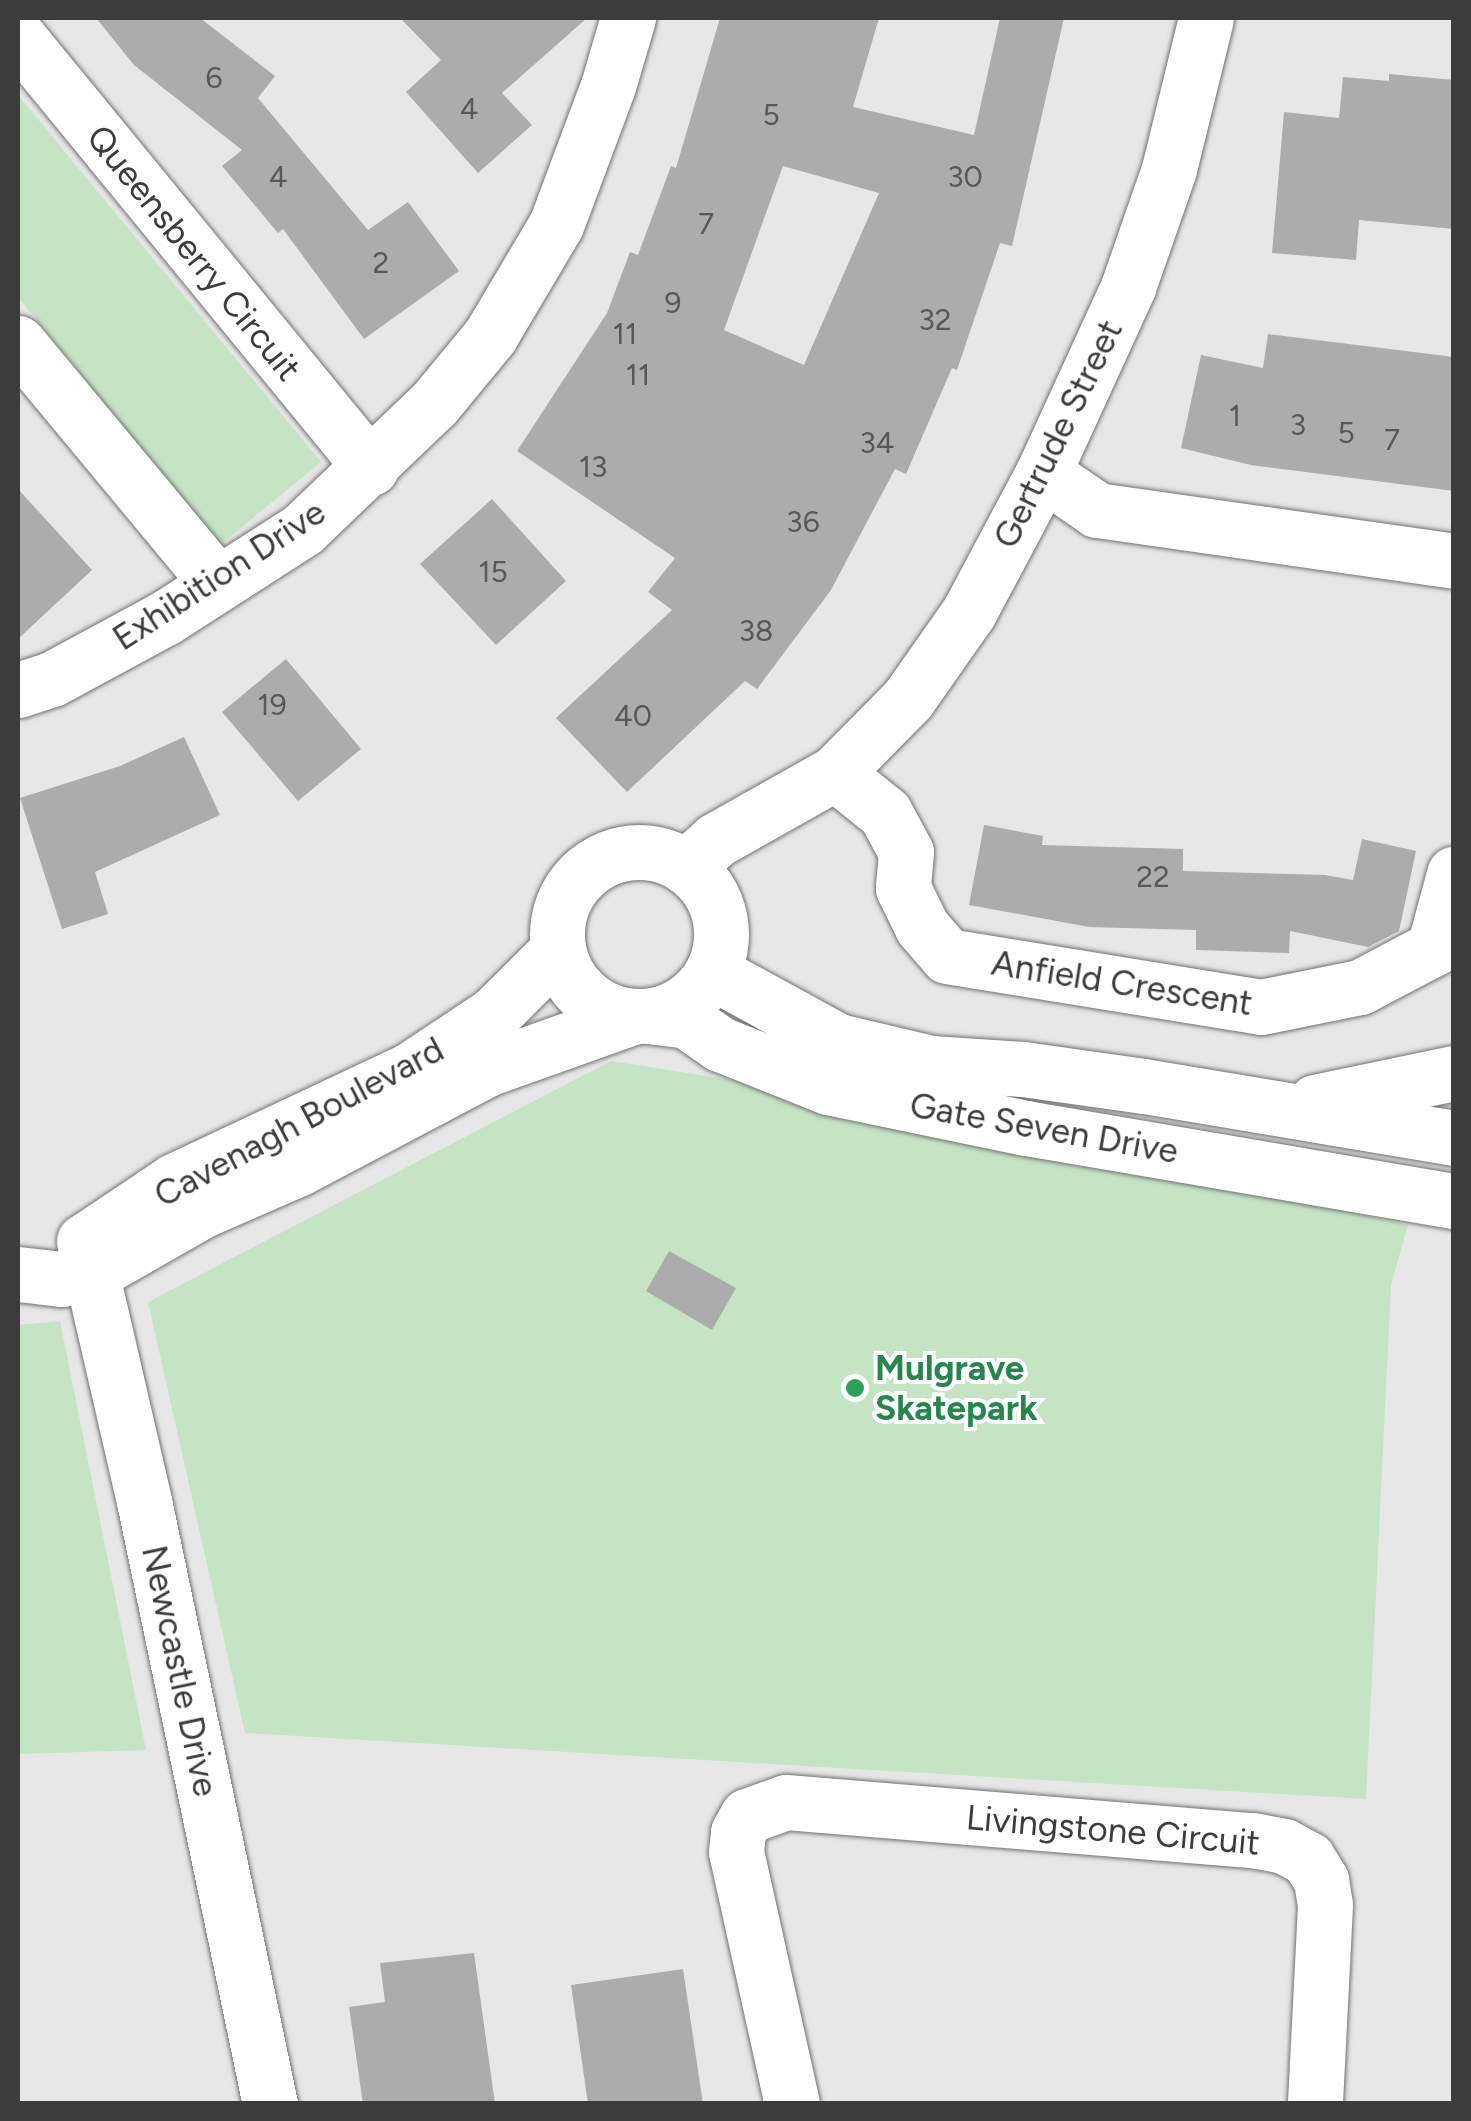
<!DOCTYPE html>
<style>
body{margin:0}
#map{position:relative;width:1471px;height:2121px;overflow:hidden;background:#e7e7e8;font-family:Figtree,sans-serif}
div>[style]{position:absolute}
.green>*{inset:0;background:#c4e4c4}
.building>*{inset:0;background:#adacad}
.roads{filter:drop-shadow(0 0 2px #727273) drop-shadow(0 0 2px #727273)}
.minor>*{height:55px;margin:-27.5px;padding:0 27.5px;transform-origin:27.5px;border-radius:27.5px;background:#fff}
.minor>.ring{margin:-27.5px;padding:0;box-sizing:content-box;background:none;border:55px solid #fff;border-radius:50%}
.dots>*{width:28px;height:28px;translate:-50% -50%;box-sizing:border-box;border:5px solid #fff;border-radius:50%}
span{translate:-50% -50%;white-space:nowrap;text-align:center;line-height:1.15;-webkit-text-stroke:8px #fff;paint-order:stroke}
.number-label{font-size:30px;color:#585858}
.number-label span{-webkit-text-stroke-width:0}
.street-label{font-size:35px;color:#3c3c3c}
.leisure-label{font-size:35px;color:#27864d;font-weight:700}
.left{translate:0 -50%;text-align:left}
.frame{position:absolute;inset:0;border:20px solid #3c3c3c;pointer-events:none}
</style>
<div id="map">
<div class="green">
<i style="clip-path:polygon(18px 95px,321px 462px,220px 545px,18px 297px)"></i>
<i style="clip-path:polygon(611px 1061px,776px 1087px,1408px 1225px,1391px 1285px,1366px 1799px,245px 1733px,148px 1302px)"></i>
<i style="clip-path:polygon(60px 1321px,146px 1750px,18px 1754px,18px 1325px)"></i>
</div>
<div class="building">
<i style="clip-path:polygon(96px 18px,200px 18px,275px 76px,258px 98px,368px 230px,408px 202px,459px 271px,364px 339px,283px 229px,278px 233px,222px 166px,242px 150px,134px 65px)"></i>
<i style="clip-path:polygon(400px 18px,587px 18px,502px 93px,532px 125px,478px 173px,406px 92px,441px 60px)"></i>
<i style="clip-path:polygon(evenodd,720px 18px,879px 18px,853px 107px,974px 135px,1000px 18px,1064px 18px,1012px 246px,1000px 243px,957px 370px,952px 368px,906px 474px,895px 469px,831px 590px,757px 689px,745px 681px,627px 792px,556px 718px,672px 610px,648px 592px,675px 558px,517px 451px,607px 313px,630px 252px,638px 255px,671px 166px,676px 168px,720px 18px,783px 166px,879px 193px,804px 365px,724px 330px,783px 166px)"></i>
<i style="clip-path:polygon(1389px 74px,1454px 80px,1454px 229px,1359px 220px,1356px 260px,1272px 253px,1284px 112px,1339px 118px,1343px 77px,1389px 81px)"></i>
<i style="clip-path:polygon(1268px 334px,1454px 357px,1454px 491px,1251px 465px,1181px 448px,1201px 355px,1263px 368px)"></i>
<i style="clip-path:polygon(18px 489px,92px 570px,18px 639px)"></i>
<i style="clip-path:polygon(492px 499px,566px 581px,496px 645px,420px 564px)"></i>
<i style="clip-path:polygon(286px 659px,361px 749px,298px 801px,222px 712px)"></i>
<i style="clip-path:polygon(184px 737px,220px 815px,95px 872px,108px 914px,62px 929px,20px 798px,120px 766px)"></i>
<i style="clip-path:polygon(984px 825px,1043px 836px,1042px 845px,1183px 849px,1183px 871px,1325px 875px,1353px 880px,1362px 839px,1416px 851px,1399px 931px,1368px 947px,1290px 931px,1289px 953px,1196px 950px,1196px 930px,1089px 927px,969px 905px)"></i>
<i style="clip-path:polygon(669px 1251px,736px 1288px,712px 1330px,646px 1291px)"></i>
<i style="clip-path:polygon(474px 1953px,495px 2104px,363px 2104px,349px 2007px,385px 2002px,380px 1963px)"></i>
<i style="clip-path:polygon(683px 1969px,703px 2104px,588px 2104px,571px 1985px)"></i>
</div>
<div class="roads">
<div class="minor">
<i style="left:18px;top:37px;width:557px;rotate:50.68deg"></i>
<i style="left:18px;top:343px;width:313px;rotate:50.3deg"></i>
<i style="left:1043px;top:473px;width:65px;rotate:34.4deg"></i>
<i style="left:1097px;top:510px;width:361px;rotate:8.1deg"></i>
<i style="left:18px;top:690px;width:36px;rotate:-18deg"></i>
<i style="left:52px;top:679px;width:128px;rotate:-28.4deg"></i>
<i style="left:165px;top:618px;width:164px;rotate:-32.8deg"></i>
<i style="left:303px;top:529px;width:181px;rotate:-43.7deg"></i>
<i style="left:434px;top:404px;width:88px;rotate:-50.5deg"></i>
<i style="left:490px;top:336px;width:129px;rotate:-59.3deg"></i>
<i style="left:556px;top:225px;width:148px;rotate:-69.5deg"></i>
<i style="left:608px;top:86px;width:71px;rotate:-73.6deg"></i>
<i style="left:835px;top:773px;width:64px;rotate:38.7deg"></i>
<i style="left:885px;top:813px;width:44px;rotate:61.7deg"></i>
<i style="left:906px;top:852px;width:36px;rotate:95deg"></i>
<i style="left:903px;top:888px;width:43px;rotate:64deg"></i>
<i style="left:922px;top:927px;width:38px;rotate:49deg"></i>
<i style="left:947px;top:956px;width:318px;rotate:9.2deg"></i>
<i style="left:1261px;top:1007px;width:101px;rotate:-11.4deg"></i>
<i style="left:1360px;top:987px;width:84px;rotate:-27.8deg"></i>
<i style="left:1434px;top:948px;width:77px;rotate:-74.9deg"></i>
<i class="ring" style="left:557px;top:852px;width:109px;height:109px"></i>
<i style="left:686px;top:867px;width:40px;rotate:-42deg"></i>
<i style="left:716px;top:840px;width:137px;rotate:-29.4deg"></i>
<i style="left:835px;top:773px;width:104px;rotate:-45.4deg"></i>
<i style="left:908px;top:699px;width:106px;rotate:-55deg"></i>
<i style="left:969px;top:612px;width:157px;rotate:-62deg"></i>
<i style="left:1043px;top:473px;width:205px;rotate:-65.4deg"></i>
<i style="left:1128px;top:287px;width:125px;rotate:-70.8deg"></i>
<i style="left:1169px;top:169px;width:155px;rotate:-76.2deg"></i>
<i style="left:712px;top:972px;width:144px;rotate:28.7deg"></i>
<i style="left:838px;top:1041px;width:96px;rotate:13.3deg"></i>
<i style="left:931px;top:1063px;width:92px;rotate:3.7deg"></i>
<i style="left:1023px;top:1069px;width:122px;rotate:8deg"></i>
<i style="left:1144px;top:1086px;width:314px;rotate:9.5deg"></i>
<i style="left:648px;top:1016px;width:39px;rotate:7deg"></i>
<i style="left:687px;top:1021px;width:40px;rotate:34.9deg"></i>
<i style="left:720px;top:1044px;width:116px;rotate:21.7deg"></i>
<i style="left:828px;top:1087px;width:202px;rotate:11.7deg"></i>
<i style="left:1026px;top:1128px;width:434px;rotate:9.7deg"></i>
<i style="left:1315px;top:1102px;width:142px;rotate:-11.8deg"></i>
<i style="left:89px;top:1238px;width:102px;rotate:-33.8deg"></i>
<i style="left:174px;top:1181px;width:261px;rotate:-25.2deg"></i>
<i style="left:410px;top:1070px;width:101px;rotate:-33.7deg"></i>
<i style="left:494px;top:1014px;width:91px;rotate:-45deg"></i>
<i style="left:84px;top:1241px;width:267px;rotate:77deg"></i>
<i style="left:144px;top:1501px;width:616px;rotate:78.2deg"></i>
<i style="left:18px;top:1274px;width:43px;rotate:6.6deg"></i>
<i style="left:61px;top:1279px;width:28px;rotate:-8deg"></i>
<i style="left:89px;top:1275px;width:131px;rotate:-29.7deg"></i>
<i style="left:203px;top:1210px;width:105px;rotate:-23.6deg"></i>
<i style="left:299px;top:1168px;width:215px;rotate:-27.8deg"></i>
<i style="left:489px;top:1068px;width:155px;rotate:-19.6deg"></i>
<i style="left:792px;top:2104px;width:258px;rotate:-102.5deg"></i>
<i style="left:736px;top:1852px;width:20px;rotate:-84deg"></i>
<i style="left:738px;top:1832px;width:18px;rotate:-61deg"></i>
<i style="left:747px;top:1816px;width:41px;rotate:-19.7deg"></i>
<i style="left:786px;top:1802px;width:469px;rotate:4.7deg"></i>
<i style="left:1253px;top:1840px;width:32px;rotate:11deg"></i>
<i style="left:1284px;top:1846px;width:27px;rotate:28deg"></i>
<i style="left:1308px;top:1859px;width:25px;rotate:58deg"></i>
<i style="left:1321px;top:1880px;width:25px;rotate:81deg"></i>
<i style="left:1325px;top:1905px;width:199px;rotate:92.9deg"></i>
</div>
</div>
<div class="dots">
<i style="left:855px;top:1388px;background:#2e9e5b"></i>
</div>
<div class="number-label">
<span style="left:214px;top:78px">6</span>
<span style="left:469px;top:109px">4</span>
<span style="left:771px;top:115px">5</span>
<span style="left:278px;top:177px">4</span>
<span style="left:965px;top:177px">30</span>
<span style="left:706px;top:224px">7</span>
<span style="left:381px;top:263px">2</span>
<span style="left:673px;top:303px">9</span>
<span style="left:935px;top:320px">32</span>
<span style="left:625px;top:334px">11</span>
<span style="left:638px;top:375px">11</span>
<span style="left:1235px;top:416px">1</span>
<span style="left:1298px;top:425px">3</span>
<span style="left:1346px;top:433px">5</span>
<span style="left:1392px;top:440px">7</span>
<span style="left:877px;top:443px">34</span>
<span style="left:593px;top:467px">13</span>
<span style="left:803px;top:522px">36</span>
<span style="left:493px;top:572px">15</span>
<span style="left:756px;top:631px">38</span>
<span style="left:272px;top:705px">19</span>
<span style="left:633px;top:716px">40</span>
<span style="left:1153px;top:877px">22</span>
</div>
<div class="street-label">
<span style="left:194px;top:253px;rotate:51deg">Queensberry Circuit</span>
<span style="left:1058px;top:434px;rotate:-64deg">Gertrude Street</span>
<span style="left:219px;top:575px;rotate:-33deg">Exhibition Drive</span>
<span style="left:1122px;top:983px;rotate:9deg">Anfield Crescent</span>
<span style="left:299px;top:1122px;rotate:-28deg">Cavenagh Boulevard</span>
<span style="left:1044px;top:1128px;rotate:10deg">Gate Seven Drive</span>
<span style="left:180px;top:1671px;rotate:78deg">Newcastle Drive</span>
<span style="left:1113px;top:1830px;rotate:5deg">Livingstone Circuit</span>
</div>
<div class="leisure-label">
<span class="left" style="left:875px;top:1388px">Mulgrave<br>Skatepark</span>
</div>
<div class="frame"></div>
</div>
